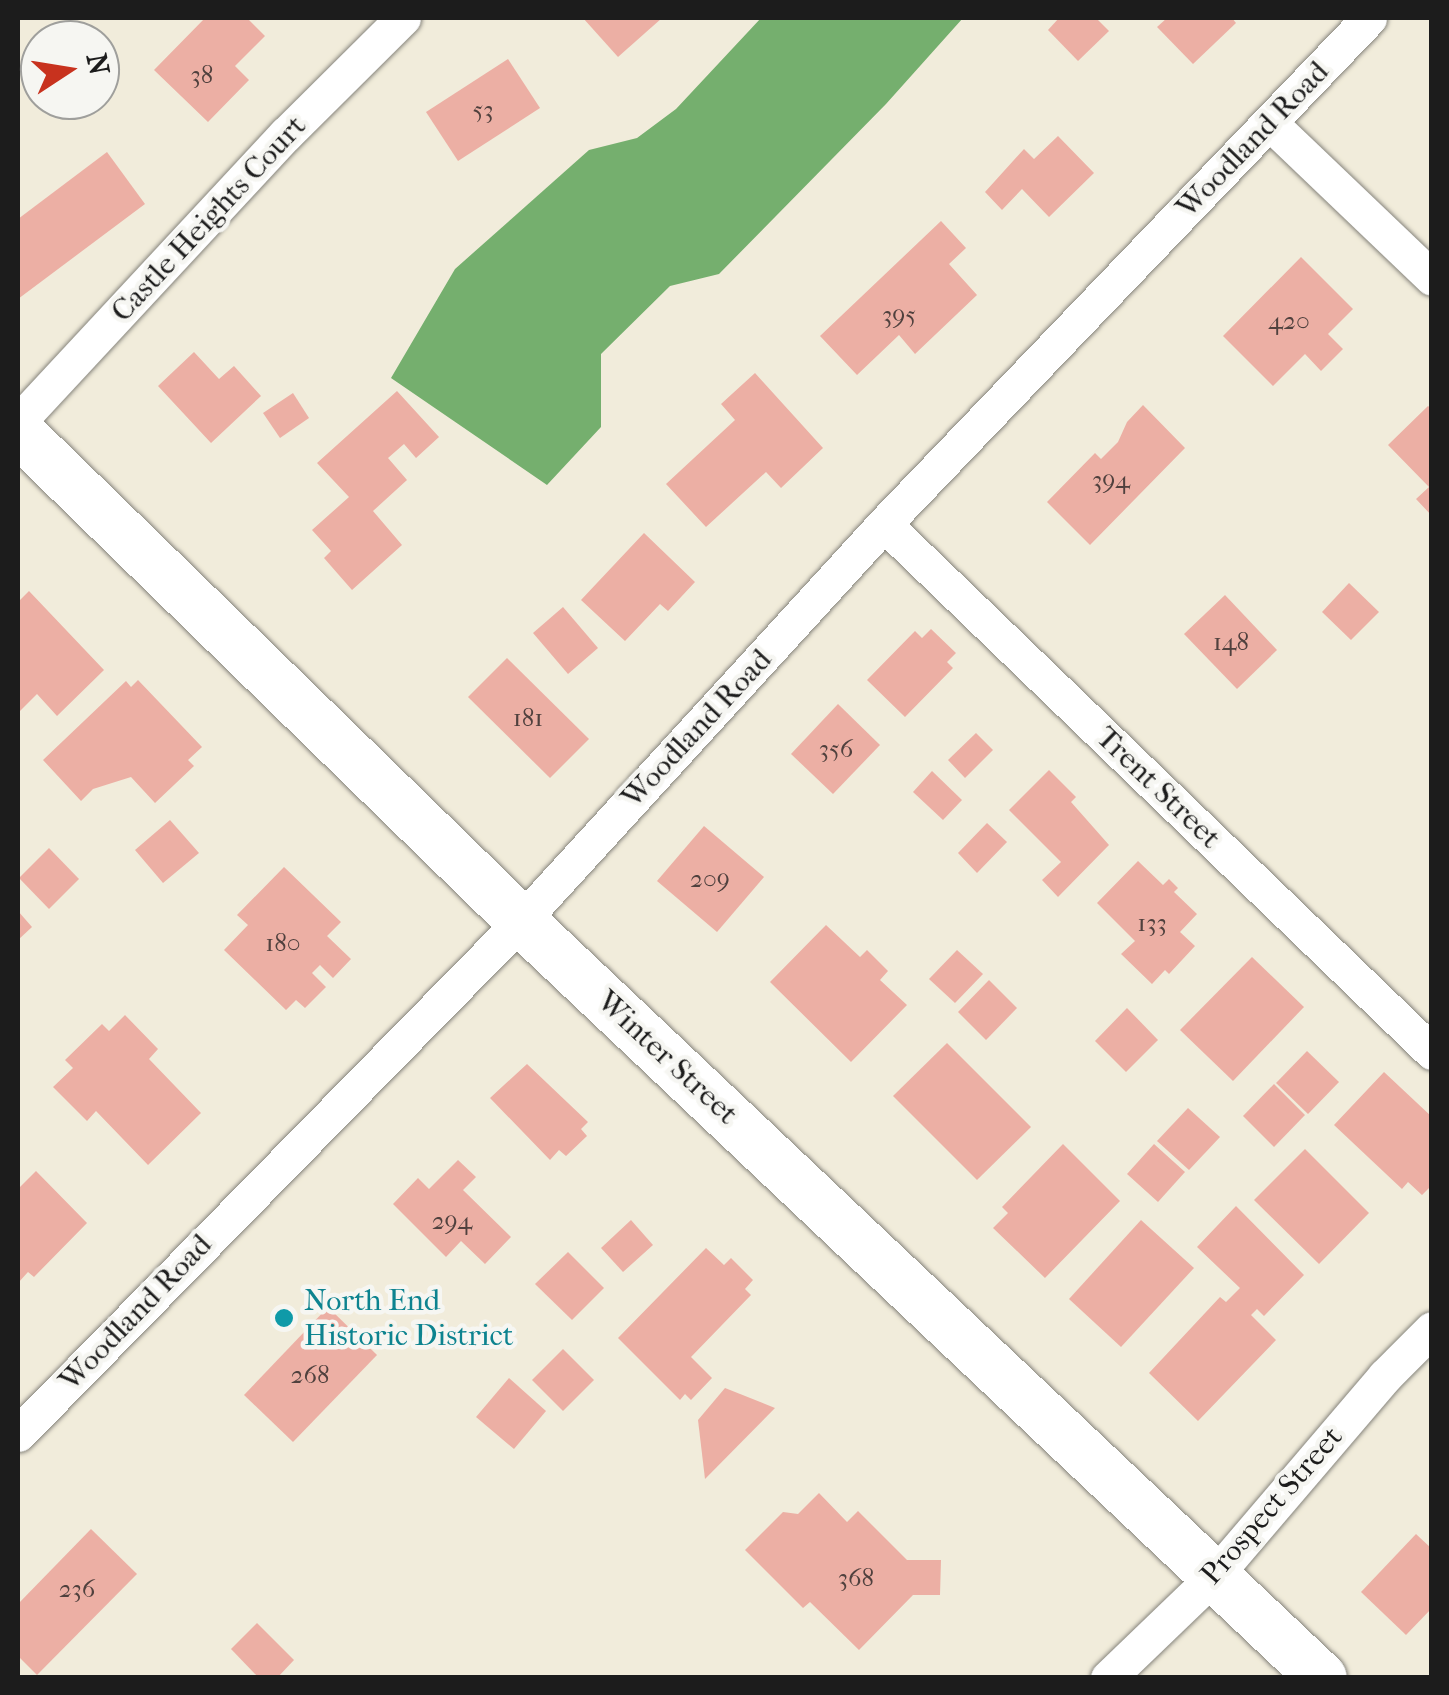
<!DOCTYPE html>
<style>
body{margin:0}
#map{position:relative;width:1449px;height:1695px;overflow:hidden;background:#f1ecdb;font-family:"IM FELL French Canon",serif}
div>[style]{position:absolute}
.forest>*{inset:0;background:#75af6e}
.building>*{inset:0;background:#ecafa4}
.roads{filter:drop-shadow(0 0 2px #86847c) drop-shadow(0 0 2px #86847c)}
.minor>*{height:35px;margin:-17.5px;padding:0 17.5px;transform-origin:17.5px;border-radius:17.5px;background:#fff}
.secondary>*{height:50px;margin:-25px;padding:0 25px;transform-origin:25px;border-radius:25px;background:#fff}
.dots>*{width:28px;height:28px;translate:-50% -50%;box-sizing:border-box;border:5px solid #f6f6f2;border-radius:50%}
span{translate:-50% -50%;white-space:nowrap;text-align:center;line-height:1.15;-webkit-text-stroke:9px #f6f6f2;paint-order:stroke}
.number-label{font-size:25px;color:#50413e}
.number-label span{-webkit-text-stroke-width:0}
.street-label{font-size:30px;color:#1c1c1c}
.culture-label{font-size:30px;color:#0d838f}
.left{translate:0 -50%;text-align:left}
.frame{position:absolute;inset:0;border:20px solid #1c1c1c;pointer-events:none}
.north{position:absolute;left:20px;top:20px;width:100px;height:100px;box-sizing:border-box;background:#f6f6f2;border:2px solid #9f9f9c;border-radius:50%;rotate:78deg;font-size:28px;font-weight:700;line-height:40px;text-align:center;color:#1c1c1c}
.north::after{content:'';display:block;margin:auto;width:35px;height:45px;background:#c8321e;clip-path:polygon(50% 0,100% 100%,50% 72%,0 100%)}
</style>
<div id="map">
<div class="forest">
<i style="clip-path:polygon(761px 18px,963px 18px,886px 104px,719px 274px,670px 286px,601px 354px,601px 427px,547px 485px,391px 378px,455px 269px,589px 150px,637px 138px,676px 109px)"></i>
</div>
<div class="building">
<i style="clip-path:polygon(205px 18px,247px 18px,265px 36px,235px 66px,249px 80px,208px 122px,154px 70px)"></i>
<i style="clip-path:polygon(583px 18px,662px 18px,618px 57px)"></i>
<i style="clip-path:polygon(1059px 18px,1096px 18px,1109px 31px,1078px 61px,1048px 30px)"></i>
<i style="clip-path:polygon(1167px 18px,1232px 18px,1236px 23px,1193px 64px,1157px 27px)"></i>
<i style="clip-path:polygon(508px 59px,540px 108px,458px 161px,426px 112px)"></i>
<i style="clip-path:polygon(1058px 136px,1094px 173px,1049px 217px,1022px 189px,1002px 210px,985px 192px,1024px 149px,1034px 159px)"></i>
<i style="clip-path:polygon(107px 152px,145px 204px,18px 299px,18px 219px)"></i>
<i style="clip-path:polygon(941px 221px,966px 248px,949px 264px,977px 295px,915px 354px,899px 335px,857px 375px,820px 336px)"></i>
<i style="clip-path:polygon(1301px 257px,1353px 309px,1328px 334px,1343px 349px,1321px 371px,1305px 354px,1273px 386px,1223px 336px)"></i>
<i style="clip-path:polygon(194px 352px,219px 379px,234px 366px,261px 396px,211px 443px,158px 386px)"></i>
<i style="clip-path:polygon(755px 373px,823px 448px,781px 488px,766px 472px,706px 527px,666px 484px,735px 420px,721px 404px)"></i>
<i style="clip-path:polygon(397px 391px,439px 437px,416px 458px,404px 444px,388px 458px,407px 480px,373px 511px,402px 545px,352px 590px,324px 558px,331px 551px,312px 530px,349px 497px,317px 463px)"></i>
<i style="clip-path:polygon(293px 393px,309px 418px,280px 438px,263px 413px)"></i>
<i style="clip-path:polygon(1143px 405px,1185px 448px,1090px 545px,1047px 502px,1095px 453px,1101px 459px,1118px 442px,1127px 422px)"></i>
<i style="clip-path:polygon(1428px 406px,1432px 409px,1432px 516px,1416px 499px,1429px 487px,1388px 445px)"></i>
<i style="clip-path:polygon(644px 533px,695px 582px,668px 611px,660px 604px,625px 641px,581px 600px)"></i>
<i style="clip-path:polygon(1349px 583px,1379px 612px,1351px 640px,1322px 612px)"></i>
<i style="clip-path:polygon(29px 591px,104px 670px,57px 716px,37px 694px,18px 713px,18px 602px)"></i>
<i style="clip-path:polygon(1225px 595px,1277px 650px,1237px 689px,1184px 634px)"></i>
<i style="clip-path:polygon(563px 607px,598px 648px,568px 674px,533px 633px)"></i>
<i style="clip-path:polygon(931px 629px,956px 653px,947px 662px,953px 668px,905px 717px,867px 680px,915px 631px,922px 638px)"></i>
<i style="clip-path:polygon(507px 658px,589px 739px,550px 778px,468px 697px)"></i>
<i style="clip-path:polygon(138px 680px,202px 747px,188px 760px,194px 766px,155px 803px,131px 777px,93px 789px,81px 801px,43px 760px,126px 681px,131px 687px)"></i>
<i style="clip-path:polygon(838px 704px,880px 745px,833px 794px,791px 754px)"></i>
<i style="clip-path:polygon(976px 733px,993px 750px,965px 778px,948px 760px)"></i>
<i style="clip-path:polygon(1049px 770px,1076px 797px,1071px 802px,1109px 845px,1058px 897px,1042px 880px,1061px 862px,1009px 810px)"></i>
<i style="clip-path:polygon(932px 771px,962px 800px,943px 820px,913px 792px)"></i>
<i style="clip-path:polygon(170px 820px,199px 853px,163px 883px,135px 850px)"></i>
<i style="clip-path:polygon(987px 823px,1007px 842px,977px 873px,958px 853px)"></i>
<i style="clip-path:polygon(704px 826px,764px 877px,717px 932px,657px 881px)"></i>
<i style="clip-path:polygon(49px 848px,79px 879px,49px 909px,19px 878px)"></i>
<i style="clip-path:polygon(1138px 861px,1163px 885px,1169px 879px,1178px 888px,1174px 892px,1197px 914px,1180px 932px,1195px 946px,1169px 974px,1165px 970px,1152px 984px,1121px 954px,1135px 941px,1097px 903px)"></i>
<i style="clip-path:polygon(284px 867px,341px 922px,327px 936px,351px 959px,333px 978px,320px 965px,312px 973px,326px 987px,305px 1008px,296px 1000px,286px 1010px,224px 950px,248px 925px,237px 915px)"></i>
<i style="clip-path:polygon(18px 911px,32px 927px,18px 940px)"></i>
<i style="clip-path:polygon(826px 925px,860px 957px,867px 950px,888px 971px,880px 980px,907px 1005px,851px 1062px,770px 982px)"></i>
<i style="clip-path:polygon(957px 950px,983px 974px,955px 1003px,929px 979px)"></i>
<i style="clip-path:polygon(1252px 957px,1304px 1007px,1233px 1081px,1180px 1030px)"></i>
<i style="clip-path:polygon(989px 980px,1017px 1008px,986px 1040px,958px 1012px)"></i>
<i style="clip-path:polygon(1127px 1008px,1158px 1040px,1126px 1072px,1095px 1041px)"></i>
<i style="clip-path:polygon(125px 1015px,158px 1049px,149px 1059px,201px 1113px,148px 1165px,96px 1111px,87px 1121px,53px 1087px,73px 1068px,65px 1060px,102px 1024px,109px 1031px)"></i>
<i style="clip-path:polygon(947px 1043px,1031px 1127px,977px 1180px,893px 1096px)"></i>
<i style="clip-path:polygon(1307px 1051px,1339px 1082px,1308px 1114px,1276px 1083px)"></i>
<i style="clip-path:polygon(527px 1064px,588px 1122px,581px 1129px,587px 1136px,566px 1156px,559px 1150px,550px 1160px,490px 1098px)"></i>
<i style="clip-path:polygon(1384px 1072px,1432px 1117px,1432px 1185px,1422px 1195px,1408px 1182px,1402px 1189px,1334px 1125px)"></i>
<i style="clip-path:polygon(1274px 1084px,1305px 1115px,1274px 1147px,1243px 1116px)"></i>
<i style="clip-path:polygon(1188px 1108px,1220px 1137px,1189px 1170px,1157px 1141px)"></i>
<i style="clip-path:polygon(1063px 1144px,1120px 1201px,1045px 1278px,993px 1228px,1008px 1213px,1002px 1207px)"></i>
<i style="clip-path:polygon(1154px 1144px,1185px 1172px,1158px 1202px,1127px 1174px)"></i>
<i style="clip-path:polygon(1305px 1149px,1369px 1213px,1319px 1264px,1254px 1200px)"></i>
<i style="clip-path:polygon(458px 1160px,476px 1177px,463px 1190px,511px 1237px,485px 1264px,461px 1241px,446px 1257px,393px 1204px,418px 1178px,429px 1189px)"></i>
<i style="clip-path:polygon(36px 1171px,87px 1223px,34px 1277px,28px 1272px,18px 1283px,18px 1189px)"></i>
<i style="clip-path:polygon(1236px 1206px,1304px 1275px,1264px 1316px,1257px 1309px,1251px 1315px,1276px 1340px,1198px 1421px,1149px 1373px,1220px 1297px,1226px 1302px,1240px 1288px,1197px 1247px)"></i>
<i style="clip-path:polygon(631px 1220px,653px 1245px,623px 1272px,601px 1248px)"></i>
<i style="clip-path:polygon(1141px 1220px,1194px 1268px,1121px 1347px,1069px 1299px)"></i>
<i style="clip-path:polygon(706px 1248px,724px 1265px,731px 1258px,753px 1280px,745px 1289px,751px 1295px,691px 1357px,712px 1378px,691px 1400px,685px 1394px,680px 1400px,618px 1338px)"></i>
<i style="clip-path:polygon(568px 1252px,604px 1288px,572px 1320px,535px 1284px)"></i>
<i style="clip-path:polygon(328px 1307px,377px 1355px,293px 1442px,244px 1395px)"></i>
<i style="clip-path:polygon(563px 1349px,594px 1380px,563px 1411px,532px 1380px)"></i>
<i style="clip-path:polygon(509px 1378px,546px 1411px,514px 1449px,476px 1417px)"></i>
<i style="clip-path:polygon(725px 1388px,775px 1408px,705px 1479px,698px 1420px)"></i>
<i style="clip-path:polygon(819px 1493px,847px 1522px,858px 1511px,907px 1560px,941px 1560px,940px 1595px,913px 1595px,859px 1650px,810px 1602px,803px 1608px,745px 1550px,783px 1512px,798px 1514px)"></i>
<i style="clip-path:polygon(91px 1529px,137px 1574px,37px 1675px,18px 1656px,18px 1604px)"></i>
<i style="clip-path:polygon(1416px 1534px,1432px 1549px,1432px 1608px,1406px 1635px,1361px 1592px)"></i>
<i style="clip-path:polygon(257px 1623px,294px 1660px,277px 1678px,259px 1678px,231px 1649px)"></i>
</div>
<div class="roads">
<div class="minor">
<i style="left:1270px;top:123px;width:224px;rotate:43.7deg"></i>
<i style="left:18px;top:422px;width:393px;rotate:-47.1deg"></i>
<i style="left:286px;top:134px;width:165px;rotate:-44.8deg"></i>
<i style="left:884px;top:524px;width:761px;rotate:43.94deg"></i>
<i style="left:18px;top:1434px;width:718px;rotate:-45.56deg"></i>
<i style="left:521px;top:921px;width:538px;rotate:-47.56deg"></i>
<i style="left:884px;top:524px;width:701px;rotate:-46.21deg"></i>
<i style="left:1108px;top:1678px;width:150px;rotate:-43.9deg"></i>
<i style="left:1216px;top:1574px;width:260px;rotate:-49.5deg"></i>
<i style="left:1385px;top:1376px;width:66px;rotate:-45deg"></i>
</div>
<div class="secondary">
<i style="left:18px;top:431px;width:702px;rotate:44.25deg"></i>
<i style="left:521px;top:921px;width:1102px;rotate:43.38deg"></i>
</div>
</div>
<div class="dots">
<i style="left:284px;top:1318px;background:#0f9aa8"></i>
</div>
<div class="number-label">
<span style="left:202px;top:75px">38</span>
<span style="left:483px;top:110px">53</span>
<span style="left:899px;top:315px">395</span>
<span style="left:1289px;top:321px">420</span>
<span style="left:1111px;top:480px">394</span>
<span style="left:1231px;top:642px">148</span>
<span style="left:528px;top:718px">181</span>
<span style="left:836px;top:749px">356</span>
<span style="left:710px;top:879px">209</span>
<span style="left:1152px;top:923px">133</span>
<span style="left:283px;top:943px">180</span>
<span style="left:452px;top:1221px">294</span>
<span style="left:310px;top:1375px">268</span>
<span style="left:856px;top:1578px">368</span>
<span style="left:77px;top:1589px">236</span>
</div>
<div class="street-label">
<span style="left:1253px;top:140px;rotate:-46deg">Woodland Road</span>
<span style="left:209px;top:219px;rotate:-47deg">Castle Heights Court</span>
<span style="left:697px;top:729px;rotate:-47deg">Woodland Road</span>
<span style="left:1158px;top:788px;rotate:44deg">Trent Street</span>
<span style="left:667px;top:1058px;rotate:43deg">Winter Street</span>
<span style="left:136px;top:1313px;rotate:-46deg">Woodland Road</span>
<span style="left:1272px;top:1506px;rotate:-49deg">Prospect Street</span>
</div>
<div class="culture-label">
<span class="left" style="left:304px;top:1318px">North End<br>Historic District</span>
</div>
<div class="frame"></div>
<div class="north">N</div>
</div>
